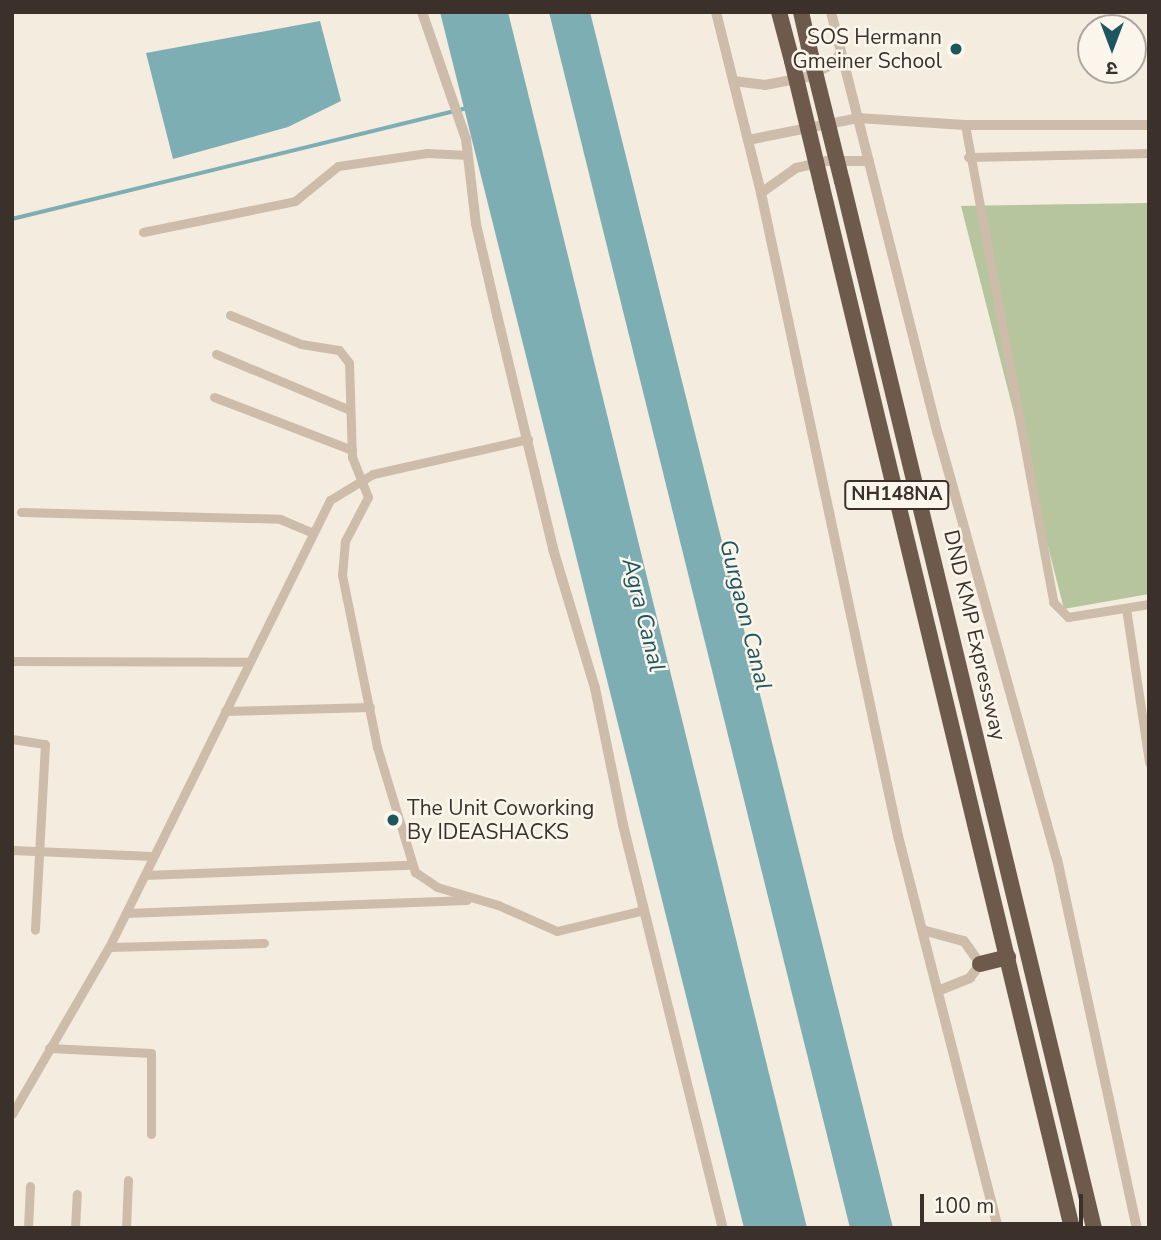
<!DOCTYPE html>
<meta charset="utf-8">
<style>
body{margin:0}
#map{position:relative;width:1161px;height:1240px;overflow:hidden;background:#f4ecdf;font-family:"Nunito Sans","Noto Sans Devanagari",sans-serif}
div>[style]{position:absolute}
.green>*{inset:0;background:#b6c59e}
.water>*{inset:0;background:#7caeb3}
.stream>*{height:3.5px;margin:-1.75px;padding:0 1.75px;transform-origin:1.75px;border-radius:1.75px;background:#7caeb3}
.minor>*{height:9px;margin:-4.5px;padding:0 4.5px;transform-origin:4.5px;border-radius:4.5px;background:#cebcaa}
.tertiary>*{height:10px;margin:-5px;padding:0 5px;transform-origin:5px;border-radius:5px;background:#cebcaa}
.trunk>*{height:16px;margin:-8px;padding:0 8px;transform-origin:8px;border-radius:8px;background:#6d5a4d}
.trunk-bridge>*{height:16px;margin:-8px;padding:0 8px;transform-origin:8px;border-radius:8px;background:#6d5a4d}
.dots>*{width:19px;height:19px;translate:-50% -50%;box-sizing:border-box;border:4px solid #fbf5ec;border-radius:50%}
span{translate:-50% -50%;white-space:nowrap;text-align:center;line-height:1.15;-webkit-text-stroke:5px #fbf5ec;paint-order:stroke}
.shield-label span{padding:2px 5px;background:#fbf5ec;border:2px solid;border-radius:5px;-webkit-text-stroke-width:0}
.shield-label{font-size:19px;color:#3b302a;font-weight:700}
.poi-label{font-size:21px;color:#3b302a}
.right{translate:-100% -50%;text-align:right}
.left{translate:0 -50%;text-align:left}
.street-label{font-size:21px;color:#3b302a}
.water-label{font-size:23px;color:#1c575f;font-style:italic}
.frame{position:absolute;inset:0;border:14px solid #3b302a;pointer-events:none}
.north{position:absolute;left:1077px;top:14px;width:70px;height:70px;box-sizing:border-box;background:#fbf5ec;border:2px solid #aea69e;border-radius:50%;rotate:180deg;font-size:19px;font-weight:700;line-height:28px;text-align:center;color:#3b302a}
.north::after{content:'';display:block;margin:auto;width:24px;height:32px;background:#1c575f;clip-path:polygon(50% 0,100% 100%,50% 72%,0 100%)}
.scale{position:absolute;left:920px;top:1194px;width:163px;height:32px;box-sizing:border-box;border:4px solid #3b302a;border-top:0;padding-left:9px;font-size:21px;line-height:24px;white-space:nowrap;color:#3b302a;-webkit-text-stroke:5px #fbf5ec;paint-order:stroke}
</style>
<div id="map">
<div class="green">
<i style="clip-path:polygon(1149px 203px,1149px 594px,1064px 609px,961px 206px)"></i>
</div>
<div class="water">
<i style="clip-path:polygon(440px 12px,508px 12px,807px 1228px,744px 1228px)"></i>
<i style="clip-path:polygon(549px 12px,590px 12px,893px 1228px,850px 1228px)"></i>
<i style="clip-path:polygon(320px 21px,341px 101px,288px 127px,173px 159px,146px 53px)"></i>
</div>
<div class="stream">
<i style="left:12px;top:219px;width:468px;rotate:-13.7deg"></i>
</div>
<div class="minor">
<i style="left:965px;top:125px;width:485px;rotate:79.5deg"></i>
<i style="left:1053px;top:602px;width:21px;rotate:45deg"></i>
<i style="left:1068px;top:617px;width:82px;rotate:-9.1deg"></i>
<i style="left:968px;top:157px;width:181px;rotate:-1.3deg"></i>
<i style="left:143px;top:232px;width:155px;rotate:-11.5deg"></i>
<i style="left:295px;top:201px;width:55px;rotate:-39.1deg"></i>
<i style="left:338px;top:166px;width:90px;rotate:-8.3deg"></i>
<i style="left:427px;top:153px;width:41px;rotate:2.8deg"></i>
<i style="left:230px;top:315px;width:77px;rotate:22.2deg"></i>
<i style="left:301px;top:344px;width:38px;rotate:9deg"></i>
<i style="left:339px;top:350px;width:16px;rotate:52deg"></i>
<i style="left:349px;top:363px;width:94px;rotate:88.2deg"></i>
<i style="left:352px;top:457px;width:43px;rotate:68.2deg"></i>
<i style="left:368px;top:497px;width:50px;rotate:117.6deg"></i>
<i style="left:345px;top:541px;width:34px;rotate:95deg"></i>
<i style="left:342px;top:575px;width:176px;rotate:78.5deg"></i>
<i style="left:377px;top:747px;width:131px;rotate:73.1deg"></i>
<i style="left:415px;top:872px;width:27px;rotate:34deg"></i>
<i style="left:437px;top:887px;width:64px;rotate:16.4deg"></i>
<i style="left:498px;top:905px;width:64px;rotate:23.8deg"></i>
<i style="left:557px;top:931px;width:89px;rotate:-13.6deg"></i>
<i style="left:216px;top:354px;width:145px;rotate:22.7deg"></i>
<i style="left:214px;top:397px;width:148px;rotate:21deg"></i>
<i style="left:21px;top:512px;width:259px;rotate:1.5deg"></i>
<i style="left:280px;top:519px;width:33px;rotate:23deg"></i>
<i style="left:1126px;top:608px;width:156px;rotate:81.5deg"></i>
<i style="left:12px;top:661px;width:237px;rotate:0.2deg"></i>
<i style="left:225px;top:711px;width:145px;rotate:-1.6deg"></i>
<i style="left:12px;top:739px;width:33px;rotate:9deg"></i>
<i style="left:45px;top:744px;width:186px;rotate:93.1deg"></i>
<i style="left:12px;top:850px;width:140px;rotate:2.5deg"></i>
<i style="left:145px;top:875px;width:265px;rotate:-2.2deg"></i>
<i style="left:126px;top:913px;width:341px;rotate:-2.2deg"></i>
<i style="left:109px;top:947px;width:155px;rotate:-1.5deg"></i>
<i style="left:49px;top:1048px;width:102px;rotate:2.8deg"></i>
<i style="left:151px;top:1053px;width:81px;rotate:90deg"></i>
<i style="left:12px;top:1114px;width:193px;rotate:-59.9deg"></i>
<i style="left:109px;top:947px;width:499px;rotate:-63.7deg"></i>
<i style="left:330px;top:500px;width:50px;rotate:-31.2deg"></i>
<i style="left:373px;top:474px;width:159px;rotate:-12.7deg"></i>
<i style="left:28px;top:1228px;width:42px;rotate:-87.3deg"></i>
<i style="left:75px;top:1228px;width:34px;rotate:-87deg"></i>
<i style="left:126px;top:1228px;width:48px;rotate:-87.6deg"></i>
</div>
<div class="tertiary">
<i style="left:422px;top:12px;width:134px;rotate:70.9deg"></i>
<i style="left:466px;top:139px;width:86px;rotate:83.3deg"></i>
<i style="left:476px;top:224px;width:93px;rotate:77deg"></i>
<i style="left:497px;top:315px;width:241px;rotate:76.5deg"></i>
<i style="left:553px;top:549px;width:145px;rotate:73.2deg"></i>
<i style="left:595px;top:688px;width:140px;rotate:78.4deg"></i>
<i style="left:623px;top:825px;width:415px;rotate:76.1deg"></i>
<i style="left:716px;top:12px;width:187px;rotate:76deg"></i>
<i style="left:761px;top:193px;width:657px;rotate:77.97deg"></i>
<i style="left:898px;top:836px;width:405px;rotate:75.7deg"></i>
<i style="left:831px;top:12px;width:435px;rotate:75.8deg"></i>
<i style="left:938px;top:434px;width:441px;rotate:74.4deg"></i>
<i style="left:1057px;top:859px;width:378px;rotate:77.8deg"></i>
<i style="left:733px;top:81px;width:32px;rotate:7deg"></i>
<i style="left:765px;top:85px;width:43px;rotate:-10.8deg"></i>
<i style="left:807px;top:77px;width:29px;rotate:-27deg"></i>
<i style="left:833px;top:64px;width:14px;rotate:-56deg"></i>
<i style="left:748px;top:140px;width:112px;rotate:-11.3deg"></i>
<i style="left:858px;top:118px;width:107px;rotate:3.7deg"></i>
<i style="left:965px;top:125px;width:184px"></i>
<i style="left:761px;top:193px;width:43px;rotate:-35.5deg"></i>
<i style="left:796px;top:168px;width:32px;rotate:-13deg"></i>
<i style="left:827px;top:161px;width:42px"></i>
<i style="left:926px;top:931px;width:39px;rotate:15deg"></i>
<i style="left:964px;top:941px;width:28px;rotate:55deg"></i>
<i style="left:980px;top:964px;width:17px;rotate:126deg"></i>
<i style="left:970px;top:978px;width:35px;rotate:158deg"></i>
</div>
<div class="trunk">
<i style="left:779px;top:12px;width:51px;rotate:75.1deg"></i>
<i style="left:801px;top:12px;width:45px;rotate:77.2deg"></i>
<i style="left:842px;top:181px;width:1077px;rotate:76.47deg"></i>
<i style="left:822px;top:187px;width:1071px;rotate:76.5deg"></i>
<i style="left:980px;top:964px;width:29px;rotate:-14deg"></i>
</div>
<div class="trunk-bridge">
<i style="left:811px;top:56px;width:129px;rotate:76.1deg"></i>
<i style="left:792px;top:61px;width:130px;rotate:76.6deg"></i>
</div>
<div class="dots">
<i style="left:956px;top:49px;background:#1c575f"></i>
<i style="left:393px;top:820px;background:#1c575f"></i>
</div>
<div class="shield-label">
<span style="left:897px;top:495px">NH148NA</span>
</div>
<div class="poi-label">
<span class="right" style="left:942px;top:49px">SOS Hermann<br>Gmeiner School</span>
<span class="left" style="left:407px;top:820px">The Unit Coworking<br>By IDEASHACKS</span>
</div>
<div class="street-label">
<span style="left:975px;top:635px;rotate:77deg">DND KMP Expressway</span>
</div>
<div class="water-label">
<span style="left:643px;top:615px;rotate:76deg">Agra Canal</span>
<span style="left:745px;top:615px;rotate:76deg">Gurgaon Canal</span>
</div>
<div class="frame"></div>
<div class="north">उ</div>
<div class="scale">100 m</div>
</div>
